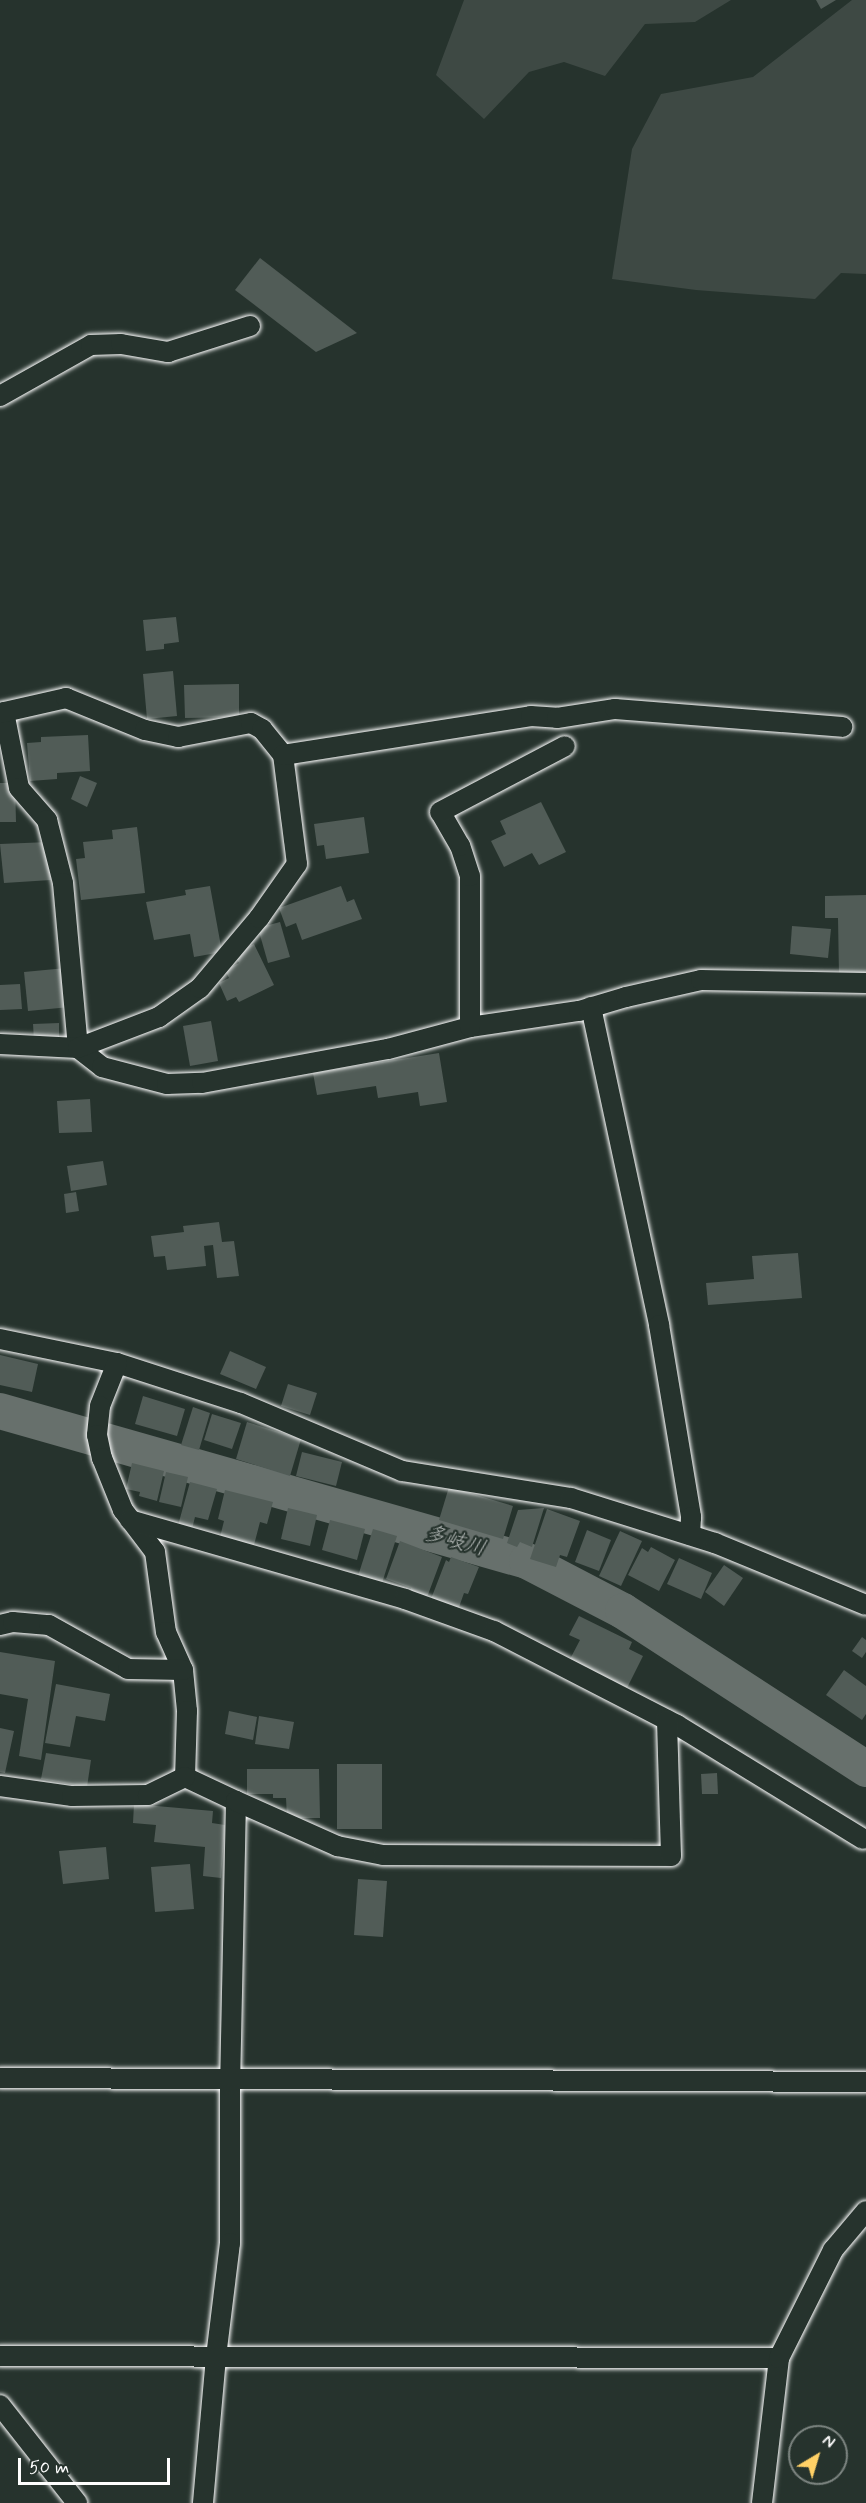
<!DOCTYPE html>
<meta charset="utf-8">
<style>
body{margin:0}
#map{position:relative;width:866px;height:2503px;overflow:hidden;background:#26332d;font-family:Mynerve,"Klee One",sans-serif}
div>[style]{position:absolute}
.green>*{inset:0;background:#3e4944}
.river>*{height:36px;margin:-18px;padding:0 18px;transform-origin:18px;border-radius:18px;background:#67706c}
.building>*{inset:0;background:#515c57}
.roads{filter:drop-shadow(0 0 2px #fff) drop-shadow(0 0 2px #fff)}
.street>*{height:20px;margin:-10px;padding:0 10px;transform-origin:10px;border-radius:10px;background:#26332d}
span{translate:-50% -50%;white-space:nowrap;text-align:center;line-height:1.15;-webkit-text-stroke:4.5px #26332d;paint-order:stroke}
.water-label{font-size:21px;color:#b3b8b6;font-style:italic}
.north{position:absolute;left:788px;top:2425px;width:60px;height:60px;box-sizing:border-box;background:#26332d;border:2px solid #7d8581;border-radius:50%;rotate:38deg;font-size:16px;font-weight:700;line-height:24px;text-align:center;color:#fff}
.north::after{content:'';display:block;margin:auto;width:21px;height:27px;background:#ffd166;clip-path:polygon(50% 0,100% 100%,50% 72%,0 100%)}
.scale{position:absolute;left:18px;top:2458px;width:152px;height:27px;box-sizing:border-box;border:3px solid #fff;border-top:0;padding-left:8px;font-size:18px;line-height:21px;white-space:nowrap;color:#fff;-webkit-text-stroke:4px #26332d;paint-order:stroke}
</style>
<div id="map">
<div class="green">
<i style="clip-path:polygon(464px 0,731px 0,695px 22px,645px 24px,605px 76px,564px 62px,529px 72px,484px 119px,436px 75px)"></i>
<i style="clip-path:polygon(852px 0,866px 0,866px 274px,841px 273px,815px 299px,696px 290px,612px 279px,632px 149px,661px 94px,753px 77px)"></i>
</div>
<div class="river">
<i style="left:0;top:1411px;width:548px;rotate:15.89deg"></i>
<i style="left:527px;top:1561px;width:108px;rotate:27.5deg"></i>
<i style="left:623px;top:1611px;width:290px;rotate:33deg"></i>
</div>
<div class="building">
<i style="clip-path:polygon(816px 0,836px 0,821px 9px)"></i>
<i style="clip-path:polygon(260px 258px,357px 333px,316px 352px,235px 290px)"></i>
<i style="clip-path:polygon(176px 617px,179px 642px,164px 644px,164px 649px,146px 651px,143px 620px)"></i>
<i style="clip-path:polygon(173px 671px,177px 716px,147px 719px,143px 674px)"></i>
<i style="clip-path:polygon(239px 684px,239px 717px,185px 718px,184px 685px)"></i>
<i style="clip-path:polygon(88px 735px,90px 771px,57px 773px,57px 779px,30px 781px,27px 743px,41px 742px,41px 737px)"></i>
<i style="clip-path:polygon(80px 776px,97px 783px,87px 807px,71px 799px)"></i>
<i style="clip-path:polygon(0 783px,15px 783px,16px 822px,0 822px)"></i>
<i style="clip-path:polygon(541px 802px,566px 852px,539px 865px,532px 853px,504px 867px,491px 841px,506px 834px,500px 821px)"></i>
<i style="clip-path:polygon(364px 817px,369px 853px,326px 859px,324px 845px,317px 846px,314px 824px)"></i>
<i style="clip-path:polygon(137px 827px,145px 893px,81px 900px,76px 859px,85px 858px,83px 842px,113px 839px,112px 830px)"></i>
<i style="clip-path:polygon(49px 842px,51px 880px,4px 883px,0 844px)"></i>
<i style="clip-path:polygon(210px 886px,222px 952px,194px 957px,190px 934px,154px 940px,146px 902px,186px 895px,185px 890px)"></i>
<i style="clip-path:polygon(341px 886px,347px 902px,354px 899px,362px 919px,302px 940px,296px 923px,286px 927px,279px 908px)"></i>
<i style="clip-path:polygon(866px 895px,866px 976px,839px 976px,838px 918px,825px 918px,825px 896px)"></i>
<i style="clip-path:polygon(280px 922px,290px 957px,268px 963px,258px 928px)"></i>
<i style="clip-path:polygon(792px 926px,831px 929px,828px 958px,790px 954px)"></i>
<i style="clip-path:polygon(254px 944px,274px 985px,239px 1002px,236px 997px,227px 1001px,219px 983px,229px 978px,225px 970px,239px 963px,234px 954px)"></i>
<i style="clip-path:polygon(66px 968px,70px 1007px,28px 1011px,24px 972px)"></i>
<i style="clip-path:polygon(20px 984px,22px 1009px,0 1010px,0 985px)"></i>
<i style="clip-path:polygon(211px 1021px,218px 1061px,190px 1066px,183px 1026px)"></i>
<i style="clip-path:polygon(59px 1023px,59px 1041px,34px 1041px,33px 1024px)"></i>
<i style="clip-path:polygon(439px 1053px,447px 1102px,420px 1106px,418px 1092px,378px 1098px,376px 1086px,317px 1095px,313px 1073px)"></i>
<i style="clip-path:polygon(90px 1099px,92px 1132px,59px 1133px,57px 1101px)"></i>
<i style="clip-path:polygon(103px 1161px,107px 1185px,71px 1191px,67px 1166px)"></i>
<i style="clip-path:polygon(76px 1192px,79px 1211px,66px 1213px,64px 1194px)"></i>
<i style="clip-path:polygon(219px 1222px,222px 1242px,234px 1241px,239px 1276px,217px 1278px,213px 1245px,204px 1246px,206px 1266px,167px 1270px,165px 1256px,154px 1257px,151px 1236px,184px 1232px,183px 1226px)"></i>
<i style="clip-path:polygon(798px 1253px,802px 1298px,708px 1305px,706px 1283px,754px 1279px,752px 1256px)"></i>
<i style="clip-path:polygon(230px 1351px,266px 1367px,256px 1389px,220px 1374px)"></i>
<i style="clip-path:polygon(0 1355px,38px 1364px,32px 1392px,0 1385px)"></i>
<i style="clip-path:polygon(288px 1384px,317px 1393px,310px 1415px,281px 1406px)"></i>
<i style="clip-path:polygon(143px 1396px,185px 1409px,177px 1436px,135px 1424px)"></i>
<i style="clip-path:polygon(193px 1407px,210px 1413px,199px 1450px,181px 1445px)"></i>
<i style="clip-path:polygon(212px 1414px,241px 1423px,232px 1449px,204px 1440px)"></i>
<i style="clip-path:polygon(247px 1422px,301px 1439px,290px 1476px,236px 1459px)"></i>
<i style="clip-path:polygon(302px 1452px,342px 1462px,336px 1486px,296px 1476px)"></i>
<i style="clip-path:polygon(132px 1463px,164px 1471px,157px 1501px,139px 1496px,140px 1492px,126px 1489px)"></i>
<i style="clip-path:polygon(166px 1472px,188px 1477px,181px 1507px,159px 1502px)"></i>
<i style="clip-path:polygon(190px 1482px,217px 1489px,208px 1520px,195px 1517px,191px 1533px,177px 1529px)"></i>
<i style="clip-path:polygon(449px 1487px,513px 1506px,503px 1539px,439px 1520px)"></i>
<i style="clip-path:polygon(225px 1490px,273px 1502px,267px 1524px,260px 1522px,254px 1545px,220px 1537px,224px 1521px,218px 1519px)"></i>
<i style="clip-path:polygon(288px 1508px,317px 1515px,310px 1546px,281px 1539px)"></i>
<i style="clip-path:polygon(544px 1508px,532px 1547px,520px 1542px,517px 1547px,507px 1543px,518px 1510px)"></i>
<i style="clip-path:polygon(547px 1509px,580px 1521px,567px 1557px,560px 1555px,556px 1567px,530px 1559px)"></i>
<i style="clip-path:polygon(330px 1520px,365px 1529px,357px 1560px,322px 1550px)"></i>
<i style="clip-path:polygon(373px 1529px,397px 1536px,382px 1583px,358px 1576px)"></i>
<i style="clip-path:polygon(587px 1530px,611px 1540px,599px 1571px,575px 1562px)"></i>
<i style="clip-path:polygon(620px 1531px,642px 1541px,621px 1586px,599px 1576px)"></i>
<i style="clip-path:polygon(400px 1541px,442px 1557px,426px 1600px,409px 1594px,411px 1588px,386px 1579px)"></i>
<i style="clip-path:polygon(651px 1547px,675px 1560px,659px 1591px,628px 1575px,642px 1548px,648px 1552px)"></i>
<i style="clip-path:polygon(451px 1557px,479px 1567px,468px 1594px,464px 1593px,458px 1610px,431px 1599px,446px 1560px,449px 1562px)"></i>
<i style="clip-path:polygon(679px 1558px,712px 1573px,701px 1599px,667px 1584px)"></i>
<i style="clip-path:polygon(724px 1565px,743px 1578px,724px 1606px,705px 1592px)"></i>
<i style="clip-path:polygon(579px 1616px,632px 1642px,629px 1649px,643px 1656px,626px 1690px,569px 1661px,580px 1640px,569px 1635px)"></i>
<i style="clip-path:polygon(862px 1637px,866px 1640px,866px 1652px,862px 1658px,852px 1651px)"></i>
<i style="clip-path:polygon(0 1652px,55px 1661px,41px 1760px,19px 1756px,28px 1699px,0 1694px)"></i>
<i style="clip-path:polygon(844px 1670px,866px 1686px,866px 1714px,862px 1720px,826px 1695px)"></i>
<i style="clip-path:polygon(56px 1684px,110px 1694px,105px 1721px,76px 1716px,70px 1747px,45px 1743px)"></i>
<i style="clip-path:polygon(229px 1711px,257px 1717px,253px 1740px,225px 1734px)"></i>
<i style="clip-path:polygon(259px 1716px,294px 1722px,289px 1749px,255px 1744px)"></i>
<i style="clip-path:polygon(0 1728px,14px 1731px,5px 1773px,0 1772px)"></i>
<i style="clip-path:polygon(46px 1753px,91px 1760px,87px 1787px,41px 1779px)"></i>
<i style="clip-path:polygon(337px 1764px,382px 1764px,382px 1829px,337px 1829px)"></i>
<i style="clip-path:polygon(247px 1769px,319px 1769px,320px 1818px,287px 1818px,286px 1798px,273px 1798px,273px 1794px,247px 1794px)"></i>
<i style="clip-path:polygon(717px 1773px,718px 1794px,702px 1794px,701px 1774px)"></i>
<i style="clip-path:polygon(134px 1804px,213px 1811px,212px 1823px,225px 1825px,221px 1878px,203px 1876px,205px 1847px,154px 1842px,156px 1825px,133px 1823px)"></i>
<i style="clip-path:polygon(106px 1847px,109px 1879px,63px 1884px,59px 1851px)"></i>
<i style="clip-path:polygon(190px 1864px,194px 1909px,155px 1912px,151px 1867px)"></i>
<i style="clip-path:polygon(358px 1879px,387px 1881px,383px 1937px,354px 1935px)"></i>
</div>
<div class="roads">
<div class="street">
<i style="left:0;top:396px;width:104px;rotate:-29.3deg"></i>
<i style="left:91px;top:345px;width:30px;rotate:-2deg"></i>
<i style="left:121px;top:344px;width:48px;rotate:9.7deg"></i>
<i style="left:168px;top:352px;width:86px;rotate:-17.6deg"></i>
<i style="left:4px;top:712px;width:77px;rotate:78.8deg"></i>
<i style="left:19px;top:788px;width:43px;rotate:48.8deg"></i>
<i style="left:47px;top:820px;width:65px;rotate:75.7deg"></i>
<i style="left:63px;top:883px;width:166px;rotate:84.8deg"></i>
<i style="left:78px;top:1048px;width:31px;rotate:38deg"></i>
<i style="left:102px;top:1067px;width:67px;rotate:14.7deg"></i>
<i style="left:167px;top:1084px;width:35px;rotate:-2deg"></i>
<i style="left:202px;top:1083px;width:189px;rotate:-10.4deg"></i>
<i style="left:388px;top:1049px;width:85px;rotate:-15deg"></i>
<i style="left:470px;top:1027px;width:110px;rotate:-8.4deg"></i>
<i style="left:579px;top:1011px;width:49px;rotate:-16.6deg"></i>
<i style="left:626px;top:997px;width:77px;rotate:-12.8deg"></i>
<i style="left:701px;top:980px;width:165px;rotate:1deg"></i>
<i style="left:0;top:713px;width:68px;rotate:-12.8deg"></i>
<i style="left:66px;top:698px;width:85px;rotate:22.1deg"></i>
<i style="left:145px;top:730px;width:34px;rotate:12deg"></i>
<i style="left:178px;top:737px;width:74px;rotate:-10.9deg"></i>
<i style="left:251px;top:723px;width:13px;rotate:29deg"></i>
<i style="left:262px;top:729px;width:33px;rotate:51deg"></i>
<i style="left:591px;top:1007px;width:325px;rotate:77.9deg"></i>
<i style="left:659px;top:1325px;width:195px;rotate:80.5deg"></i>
<i style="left:691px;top:1517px;width:18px;rotate:93deg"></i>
<i style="left:470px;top:1027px;width:151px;rotate:-90deg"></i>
<i style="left:470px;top:876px;width:32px;rotate:-108deg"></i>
<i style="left:460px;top:846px;width:39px;rotate:-120deg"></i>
<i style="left:440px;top:812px;width:141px;rotate:-27.8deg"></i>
<i style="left:0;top:1044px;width:78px;rotate:2.9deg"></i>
<i style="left:78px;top:1048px;width:87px;rotate:-20.9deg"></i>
<i style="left:159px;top:1017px;width:50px;rotate:-35.3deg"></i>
<i style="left:200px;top:988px;width:92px;rotate:-49.9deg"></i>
<i style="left:259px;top:918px;width:66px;rotate:-54.9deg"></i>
<i style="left:297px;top:864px;width:110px;rotate:-97.3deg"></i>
<i style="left:283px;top:755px;width:251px;rotate:-8.9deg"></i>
<i style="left:531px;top:716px;width:26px;rotate:4deg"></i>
<i style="left:557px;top:718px;width:59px;rotate:-8.8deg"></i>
<i style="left:615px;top:709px;width:228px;rotate:4.5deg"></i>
<i style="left:0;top:1339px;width:119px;rotate:11.6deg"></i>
<i style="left:117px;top:1363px;width:130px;rotate:17.9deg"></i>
<i style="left:241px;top:1403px;width:175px;rotate:22.9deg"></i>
<i style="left:402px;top:1471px;width:171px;rotate:9.1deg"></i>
<i style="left:571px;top:1498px;width:151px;rotate:17.4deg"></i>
<i style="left:715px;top:1543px;width:163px;rotate:22.3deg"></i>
<i style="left:117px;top:1363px;width:46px;rotate:111.6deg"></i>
<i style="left:100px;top:1406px;width:29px;rotate:96deg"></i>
<i style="left:97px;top:1435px;width:24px;rotate:78deg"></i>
<i style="left:102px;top:1458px;width:56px;rotate:68deg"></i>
<i style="left:123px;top:1510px;width:53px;rotate:52.7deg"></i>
<i style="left:155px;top:1552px;width:81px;rotate:82.2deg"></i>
<i style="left:166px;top:1632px;width:42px;rotate:65.9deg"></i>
<i style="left:183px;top:1670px;width:41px;rotate:84.4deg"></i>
<i style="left:187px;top:1711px;width:66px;rotate:91.7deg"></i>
<i style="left:130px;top:1520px;width:286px;rotate:16deg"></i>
<i style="left:405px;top:1599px;width:95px;rotate:19.8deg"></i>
<i style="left:494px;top:1631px;width:206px;rotate:27.2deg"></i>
<i style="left:677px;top:1725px;width:218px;rotate:31.5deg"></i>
<i style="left:0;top:1625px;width:13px;rotate:-13deg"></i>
<i style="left:13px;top:1622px;width:36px;rotate:5deg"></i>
<i style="left:49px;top:1625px;width:90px;rotate:29.1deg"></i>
<i style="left:128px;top:1669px;width:55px;rotate:1deg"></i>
<i style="left:185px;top:1777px;width:56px;rotate:25.2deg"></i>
<i style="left:236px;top:1801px;width:279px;rotate:91.2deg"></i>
<i style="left:230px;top:2080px;width:163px;rotate:90deg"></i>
<i style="left:230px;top:2243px;width:115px;rotate:97deg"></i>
<i style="left:216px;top:2357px;width:147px;rotate:95.1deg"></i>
<i style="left:0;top:1786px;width:73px;rotate:7.9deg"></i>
<i style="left:72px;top:1796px;width:76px;rotate:-0.8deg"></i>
<i style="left:148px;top:1795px;width:41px;rotate:-25.9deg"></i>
<i style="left:236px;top:1801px;width:111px;rotate:24deg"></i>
<i style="left:337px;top:1846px;width:47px;rotate:11.1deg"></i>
<i style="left:383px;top:1855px;width:288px;rotate:0.2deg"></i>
<i style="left:671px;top:1856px;width:136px;rotate:-91.7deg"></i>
<i style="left:0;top:2078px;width:866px;rotate:0.26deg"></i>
<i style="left:0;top:2356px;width:779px;rotate:0.15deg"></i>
<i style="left:0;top:2405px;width:125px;rotate:51.8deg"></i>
<i style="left:762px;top:2503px;width:146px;rotate:-83.3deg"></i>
<i style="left:779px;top:2358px;width:121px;rotate:-63.4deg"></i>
<i style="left:833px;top:2250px;width:51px;rotate:-49.8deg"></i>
</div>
</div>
<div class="water-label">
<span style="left:455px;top:1541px;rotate:16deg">多岐川</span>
</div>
<div class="north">N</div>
<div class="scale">50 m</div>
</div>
